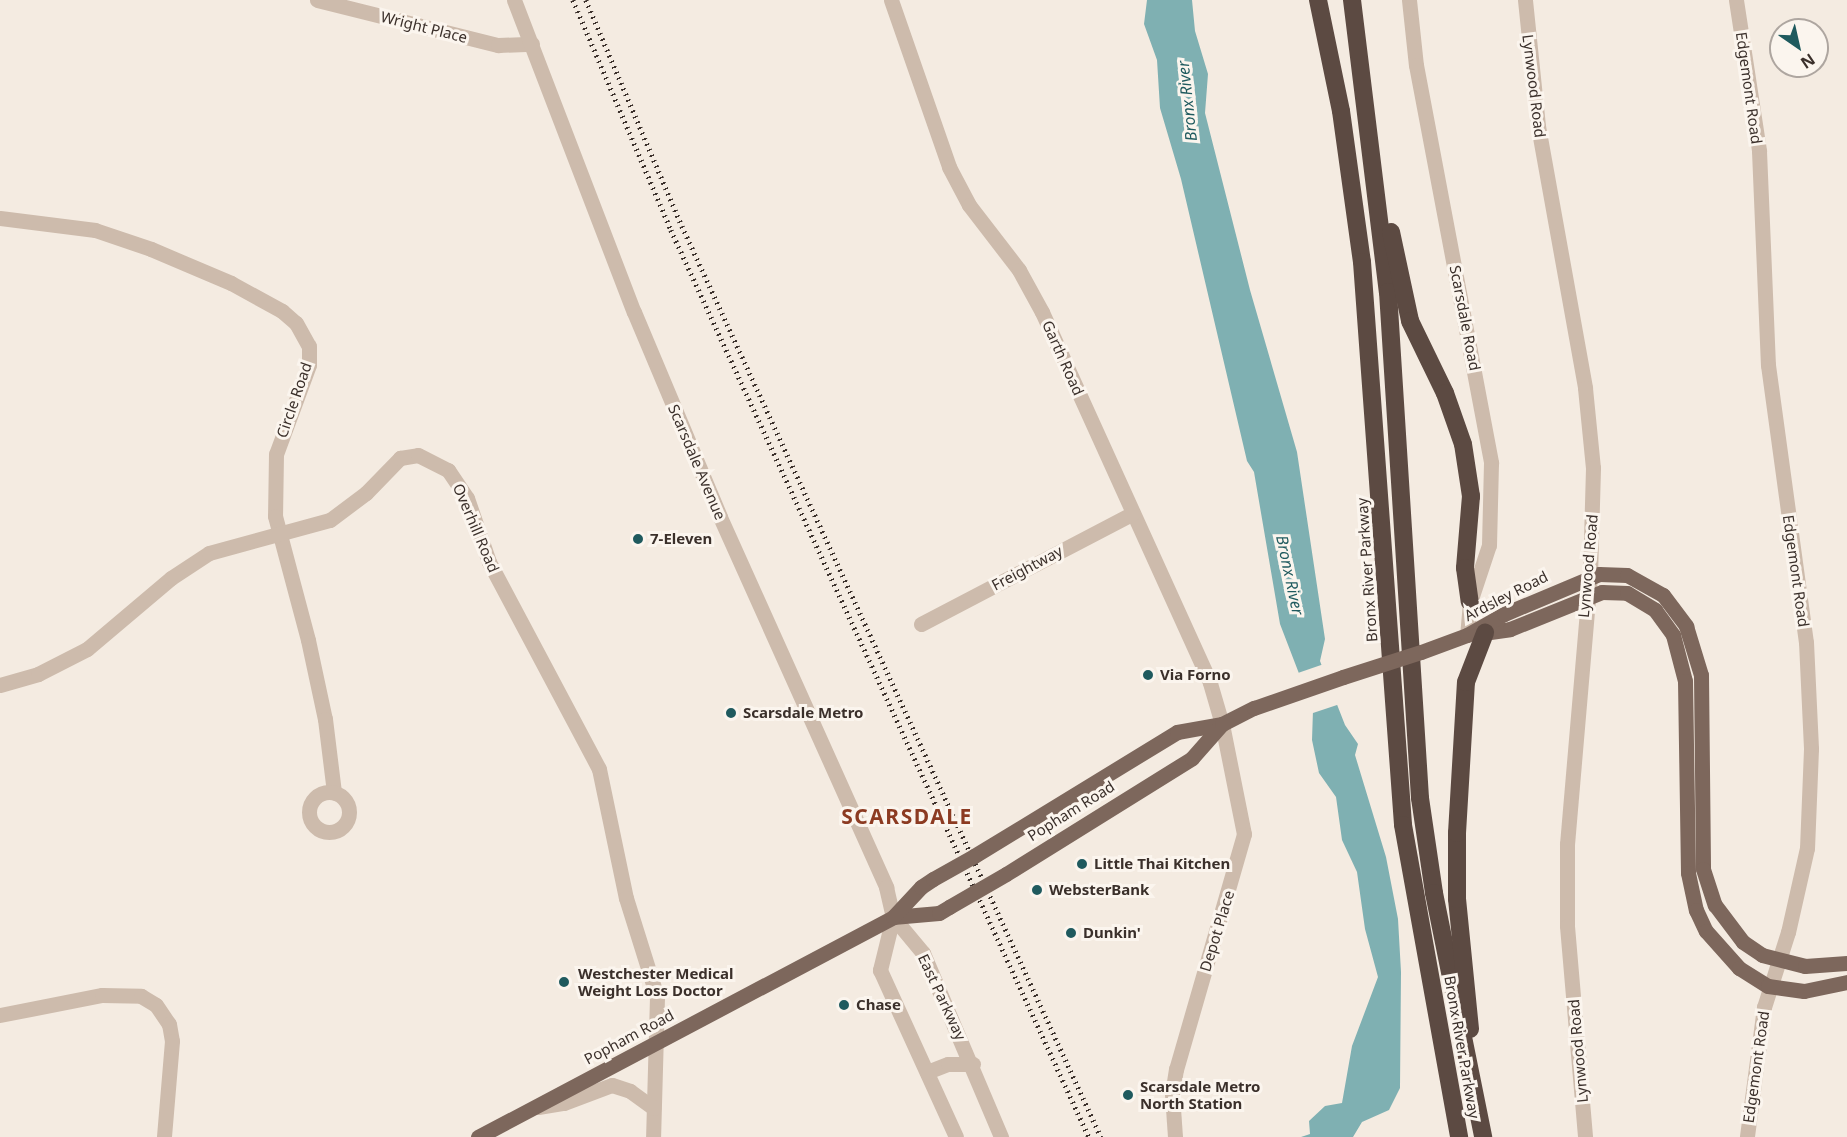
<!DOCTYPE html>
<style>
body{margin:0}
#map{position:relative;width:1847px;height:1137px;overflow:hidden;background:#f4ebe1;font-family:"Noto Sans",sans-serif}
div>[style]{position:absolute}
.water>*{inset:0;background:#7fb0b2}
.pier>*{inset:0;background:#f4ebe1}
.minor>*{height:15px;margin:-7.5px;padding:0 7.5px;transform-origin:7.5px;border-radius:7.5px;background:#cdbbac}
.minor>.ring{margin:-7.5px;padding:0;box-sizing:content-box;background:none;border:15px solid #cdbbac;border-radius:50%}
.major>*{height:15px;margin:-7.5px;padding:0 7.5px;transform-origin:7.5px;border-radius:7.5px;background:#7d675c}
.highway>*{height:18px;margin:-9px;padding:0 9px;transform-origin:9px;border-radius:9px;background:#5c4a42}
.rail>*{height:4.5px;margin-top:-2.25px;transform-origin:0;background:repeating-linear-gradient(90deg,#3b302b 0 1.5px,transparent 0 6px)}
.major-bridge>*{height:15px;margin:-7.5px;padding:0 7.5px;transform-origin:7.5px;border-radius:7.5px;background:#7d675c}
.dots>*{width:16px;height:16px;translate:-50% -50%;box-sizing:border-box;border:3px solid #fbf5ee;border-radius:50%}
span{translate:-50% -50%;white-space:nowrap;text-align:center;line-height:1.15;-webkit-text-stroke:6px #fbf5ee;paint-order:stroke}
.street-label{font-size:15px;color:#3b302b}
.poi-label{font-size:15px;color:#3b302b;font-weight:700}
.left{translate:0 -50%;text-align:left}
.water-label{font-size:16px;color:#1f5a5e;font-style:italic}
.district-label{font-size:21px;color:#8c3b22;font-weight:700;letter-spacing:1.5px}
.north{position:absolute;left:1769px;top:18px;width:60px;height:60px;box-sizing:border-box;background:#fbf5ee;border:2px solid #aea6a0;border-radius:50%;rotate:146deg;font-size:16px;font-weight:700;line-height:24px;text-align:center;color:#3b302b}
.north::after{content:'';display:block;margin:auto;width:21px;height:27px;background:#1f5a5e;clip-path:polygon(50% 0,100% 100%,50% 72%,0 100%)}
</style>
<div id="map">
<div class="water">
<i style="clip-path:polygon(1147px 0,1192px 0,1195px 31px,1208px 74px,1205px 113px,1250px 290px,1297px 452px,1325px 639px,1320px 661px,1345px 725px,1358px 744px,1355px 755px,1386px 857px,1398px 919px,1401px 972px,1400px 1088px,1389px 1110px,1362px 1122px,1353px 1137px,1301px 1137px,1310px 1134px,1309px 1121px,1325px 1106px,1342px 1103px,1352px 1046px,1378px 977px,1365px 929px,1357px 872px,1342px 840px,1336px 797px,1319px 773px,1312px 740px,1313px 710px,1280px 624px,1254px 472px,1247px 461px,1181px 179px,1160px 108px,1157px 60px,1144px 24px)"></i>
</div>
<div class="pier">
<i style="clip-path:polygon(1324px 664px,1340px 704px,1310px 714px,1295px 674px)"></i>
</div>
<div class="minor">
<i style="left:317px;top:0;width:187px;rotate:14deg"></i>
<i style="left:498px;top:45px;width:34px;rotate:-2deg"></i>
<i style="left:514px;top:0;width:334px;rotate:69deg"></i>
<i style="left:634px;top:312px;width:222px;rotate:67.2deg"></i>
<i style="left:720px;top:517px;width:406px;rotate:65.8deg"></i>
<i style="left:886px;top:887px;width:31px;rotate:77deg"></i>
<i style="left:893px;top:917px;width:55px;rotate:103.8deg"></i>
<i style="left:880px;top:970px;width:183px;rotate:65.5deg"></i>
<i style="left:891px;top:0;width:177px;rotate:70.8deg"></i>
<i style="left:949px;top:167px;width:43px;rotate:62.2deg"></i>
<i style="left:969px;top:205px;width:82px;rotate:52.4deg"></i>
<i style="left:1019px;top:270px;width:48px;rotate:61.3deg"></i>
<i style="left:1042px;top:312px;width:407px;rotate:65.6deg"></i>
<i style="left:1210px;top:683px;width:43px;rotate:73.7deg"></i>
<i style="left:1222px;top:724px;width:112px;rotate:78.7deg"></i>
<i style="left:1244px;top:834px;width:245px;rotate:106.1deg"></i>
<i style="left:1176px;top:1069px;width:25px;rotate:99deg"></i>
<i style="left:1172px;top:1094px;width:43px;rotate:86deg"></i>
<i style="left:1409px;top:0;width:65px;rotate:83.9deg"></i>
<i style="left:1416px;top:65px;width:405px;rotate:79.3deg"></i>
<i style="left:1491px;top:463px;width:82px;rotate:91.4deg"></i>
<i style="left:1489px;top:545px;width:60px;rotate:108.4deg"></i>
<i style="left:1470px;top:602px;width:33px;rotate:95deg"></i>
<i style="left:1525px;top:0;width:127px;rotate:84.1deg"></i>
<i style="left:1538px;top:126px;width:266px;rotate:79.8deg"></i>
<i style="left:1585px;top:388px;width:80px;rotate:84.3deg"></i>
<i style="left:1593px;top:468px;width:108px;rotate:91.6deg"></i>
<i style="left:1590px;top:576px;width:269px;rotate:94.9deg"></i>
<i style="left:1567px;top:844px;width:82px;rotate:90deg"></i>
<i style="left:1567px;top:926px;width:212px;rotate:85.1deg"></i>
<i style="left:1736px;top:0;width:153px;rotate:81.3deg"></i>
<i style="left:1759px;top:151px;width:214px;rotate:87.6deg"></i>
<i style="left:1768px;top:365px;width:280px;rotate:82.2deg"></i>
<i style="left:1806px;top:642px;width:107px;rotate:87.3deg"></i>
<i style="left:1811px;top:749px;width:99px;rotate:92.3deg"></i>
<i style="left:1807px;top:848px;width:86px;rotate:102.7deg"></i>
<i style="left:1788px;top:932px;width:79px;rotate:107.7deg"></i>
<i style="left:1764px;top:1007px;width:131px;rotate:97.5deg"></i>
<i style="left:0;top:218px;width:96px;rotate:7.2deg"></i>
<i style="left:95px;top:230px;width:59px;rotate:18.7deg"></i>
<i style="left:151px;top:249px;width:87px;rotate:23deg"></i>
<i style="left:231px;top:283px;width:58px;rotate:28.8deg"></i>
<i style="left:282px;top:311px;width:18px;rotate:41deg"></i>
<i style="left:296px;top:323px;width:26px;rotate:61deg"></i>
<i style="left:309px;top:346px;width:19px;rotate:90deg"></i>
<i style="left:309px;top:365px;width:95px;rotate:110.3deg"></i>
<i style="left:276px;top:454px;width:62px;rotate:90.9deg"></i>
<i style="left:275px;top:516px;width:128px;rotate:75.1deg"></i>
<i style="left:308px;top:640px;width:81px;rotate:77.9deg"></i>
<i style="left:325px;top:719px;width:74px;rotate:83deg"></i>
<i style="left:921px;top:624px;width:239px;rotate:-27.6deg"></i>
<i style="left:0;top:685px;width:40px;rotate:-16deg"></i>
<i style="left:38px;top:674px;width:55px;rotate:-27deg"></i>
<i style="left:87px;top:649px;width:110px;rotate:-40.2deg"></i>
<i style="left:171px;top:578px;width:45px;rotate:-33.3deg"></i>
<i style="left:209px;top:553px;width:125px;rotate:-15.3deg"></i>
<i style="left:330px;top:520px;width:45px;rotate:-36.9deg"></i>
<i style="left:366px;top:493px;width:49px;rotate:-45.8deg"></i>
<i style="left:400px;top:458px;width:18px;rotate:-9deg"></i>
<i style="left:418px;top:455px;width:34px;rotate:27deg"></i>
<i style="left:448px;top:470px;width:34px;rotate:56deg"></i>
<i style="left:467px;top:498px;width:68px;rotate:71deg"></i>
<i style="left:489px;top:562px;width:234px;rotate:62deg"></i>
<i style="left:599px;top:769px;width:132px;rotate:78.2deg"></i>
<i style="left:626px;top:898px;width:104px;rotate:72.6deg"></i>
<i style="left:657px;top:997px;width:140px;rotate:91.6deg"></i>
<i class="ring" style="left:309px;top:792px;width:25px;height:25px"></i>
<i style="left:893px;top:917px;width:47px;rotate:50.2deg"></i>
<i style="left:923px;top:953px;width:200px;rotate:67deg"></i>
<i style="left:0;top:1015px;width:104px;rotate:-11.1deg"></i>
<i style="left:102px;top:995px;width:39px;rotate:1deg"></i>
<i style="left:141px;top:996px;width:17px;rotate:31deg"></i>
<i style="left:156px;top:1005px;width:23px;rotate:56deg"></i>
<i style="left:169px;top:1024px;width:17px;rotate:80deg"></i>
<i style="left:172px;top:1041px;width:96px;rotate:94.8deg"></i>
<i style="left:927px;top:1072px;width:22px;rotate:-21deg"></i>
<i style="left:948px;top:1064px;width:25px"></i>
<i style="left:538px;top:1107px;width:26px;rotate:-9deg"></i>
<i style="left:564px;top:1103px;width:51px;rotate:-20.6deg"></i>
<i style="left:612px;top:1085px;width:19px;rotate:18deg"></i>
<i style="left:630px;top:1091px;width:29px;rotate:36deg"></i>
</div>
<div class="major">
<i style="left:1476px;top:634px;width:34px;rotate:-8deg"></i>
<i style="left:1510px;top:629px;width:99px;rotate:-21.9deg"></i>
<i style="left:1602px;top:592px;width:25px;rotate:2deg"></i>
<i style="left:1627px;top:593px;width:33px;rotate:31deg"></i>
<i style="left:1655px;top:610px;width:31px;rotate:54deg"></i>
<i style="left:1673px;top:635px;width:48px;rotate:75.4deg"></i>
<i style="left:1685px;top:681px;width:192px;rotate:89.1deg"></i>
<i style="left:1688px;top:873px;width:38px;rotate:78deg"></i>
<i style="left:1696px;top:910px;width:23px;rotate:65deg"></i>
<i style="left:1706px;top:931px;width:50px;rotate:48.3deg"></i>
<i style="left:1739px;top:968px;width:34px;rotate:32deg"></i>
<i style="left:1768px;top:986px;width:36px;rotate:8deg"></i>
<i style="left:1804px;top:991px;width:44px;rotate:-11.8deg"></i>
<i style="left:1421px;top:652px;width:49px;rotate:-20.3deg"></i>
<i style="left:1467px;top:635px;width:43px;rotate:-29.6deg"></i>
<i style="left:1504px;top:614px;width:103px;rotate:-22.8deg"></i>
<i style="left:1599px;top:574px;width:28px;rotate:2deg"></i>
<i style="left:1627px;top:575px;width:41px;rotate:29.1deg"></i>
<i style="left:1663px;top:595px;width:39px;rotate:53deg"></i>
<i style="left:1686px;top:626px;width:51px;rotate:73deg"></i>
<i style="left:1701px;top:675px;width:194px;rotate:89.4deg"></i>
<i style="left:1703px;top:869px;width:38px;rotate:72deg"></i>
<i style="left:1715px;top:905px;width:46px;rotate:52.9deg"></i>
<i style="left:1743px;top:942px;width:23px;rotate:34deg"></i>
<i style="left:1762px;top:955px;width:44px;rotate:14.3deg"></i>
<i style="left:1805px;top:966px;width:42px;rotate:-4.1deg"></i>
<i style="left:974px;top:856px;width:238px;rotate:-31.4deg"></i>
<i style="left:1177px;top:732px;width:46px;rotate:-10.1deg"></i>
<i style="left:1006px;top:874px;width:219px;rotate:-31.9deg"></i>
<i style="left:1192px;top:758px;width:45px;rotate:-48.6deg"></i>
<i style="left:1222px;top:724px;width:36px;rotate:-27deg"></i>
<i style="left:1254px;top:708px;width:94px;rotate:-19.2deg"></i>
<i style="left:893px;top:917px;width:46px;rotate:-5deg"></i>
<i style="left:939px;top:913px;width:12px;rotate:-31deg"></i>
<i style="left:478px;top:1137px;width:470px;rotate:-27.9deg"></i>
<i style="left:893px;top:917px;width:41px;rotate:-47deg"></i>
<i style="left:921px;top:887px;width:14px;rotate:-34deg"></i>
</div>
<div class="highway">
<i style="left:1318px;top:0;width:113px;rotate:78.3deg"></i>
<i style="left:1341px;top:111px;width:152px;rotate:82.1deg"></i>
<i style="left:1362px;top:262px;width:564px;rotate:85.83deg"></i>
<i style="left:1403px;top:825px;width:317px;rotate:79.8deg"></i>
<i style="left:1352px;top:0;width:294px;rotate:83deg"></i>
<i style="left:1388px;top:292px;width:507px;rotate:86.38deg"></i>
<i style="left:1420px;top:798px;width:96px;rotate:81.6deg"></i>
<i style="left:1434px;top:893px;width:249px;rotate:78.6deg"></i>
<i style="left:1391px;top:232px;width:91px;rotate:77.9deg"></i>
<i style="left:1410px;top:321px;width:80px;rotate:64.1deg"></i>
<i style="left:1445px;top:393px;width:54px;rotate:70.6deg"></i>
<i style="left:1463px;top:444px;width:53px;rotate:81.3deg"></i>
<i style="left:1471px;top:496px;width:72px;rotate:94.8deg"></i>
<i style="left:1465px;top:568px;width:34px;rotate:82deg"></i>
<i style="left:1470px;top:1029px;width:131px;rotate:-95.7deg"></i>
<i style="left:1457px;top:899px;width:66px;rotate:-90deg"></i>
<i style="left:1457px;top:833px;width:151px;rotate:-86.6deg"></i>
<i style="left:1466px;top:682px;width:53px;rotate:-68.8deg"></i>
</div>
<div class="rail">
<i style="left:573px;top:0;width:250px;rotate:66.9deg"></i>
<i style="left:671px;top:230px;width:999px;rotate:65.26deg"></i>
<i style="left:586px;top:0;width:246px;rotate:67deg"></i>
<i style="left:682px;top:226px;width:1003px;rotate:65.3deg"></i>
</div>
<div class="major-bridge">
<i style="left:1343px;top:677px;width:82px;rotate:-17.8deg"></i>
<i style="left:933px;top:879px;width:47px;rotate:-29.3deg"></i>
<i style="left:949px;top:907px;width:66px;rotate:-30.1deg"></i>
</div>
<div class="dots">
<i style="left:638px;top:539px;background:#1f5a5e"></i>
<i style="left:1148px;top:675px;background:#1f5a5e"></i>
<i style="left:731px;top:713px;background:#1f5a5e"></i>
<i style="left:1082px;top:864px;background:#1f5a5e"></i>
<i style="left:1037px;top:890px;background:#1f5a5e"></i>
<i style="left:1071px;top:933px;background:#1f5a5e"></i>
<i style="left:564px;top:982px;background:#1f5a5e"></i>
<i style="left:844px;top:1005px;background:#1f5a5e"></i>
<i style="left:1128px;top:1095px;background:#1f5a5e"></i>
</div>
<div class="street-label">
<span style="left:424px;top:27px;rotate:14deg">Wright Place</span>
<span style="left:1534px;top:86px;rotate:83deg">Lynwood Road</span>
<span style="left:1749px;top:88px;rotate:82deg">Edgemont Road</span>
<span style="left:1465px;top:318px;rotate:79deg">Scarsdale Road</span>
<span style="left:1063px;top:358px;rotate:66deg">Garth Road</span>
<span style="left:294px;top:400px;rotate:-71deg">Circle Road</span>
<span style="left:697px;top:462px;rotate:67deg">Scarsdale Avenue</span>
<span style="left:476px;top:528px;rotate:67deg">Overhill Road</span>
<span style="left:1588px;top:566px;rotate:-85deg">Lynwood Road</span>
<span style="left:1027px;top:568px;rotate:-28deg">Freightway</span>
<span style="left:1367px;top:570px;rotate:-94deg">Bronx River Parkway</span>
<span style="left:1796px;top:571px;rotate:82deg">Edgemont Road</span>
<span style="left:1506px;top:596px;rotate:-27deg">Ardsley Road</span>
<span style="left:1071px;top:811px;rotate:-32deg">Popham Road</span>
<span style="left:1217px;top:931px;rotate:-73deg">Depot Place</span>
<span style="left:942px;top:997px;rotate:65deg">East Parkway</span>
<span style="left:629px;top:1037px;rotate:-28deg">Popham Road</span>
<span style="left:1462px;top:1047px;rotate:80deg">Bronx River Parkway</span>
<span style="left:1578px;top:1051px;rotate:-95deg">Lynwood Road</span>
<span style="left:1756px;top:1067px;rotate:-82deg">Edgemont Road</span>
</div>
<div class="poi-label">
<span class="left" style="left:650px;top:539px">7-Eleven</span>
<span class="left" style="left:1160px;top:675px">Via Forno</span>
<span class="left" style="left:743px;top:713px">Scarsdale Metro</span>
<span class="left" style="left:1094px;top:864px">Little Thai Kitchen</span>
<span class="left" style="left:1049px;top:890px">WebsterBank</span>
<span class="left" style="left:1083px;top:933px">Dunkin'</span>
<span class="left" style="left:578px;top:982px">Westchester Medical<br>Weight Loss Doctor</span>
<span class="left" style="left:856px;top:1005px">Chase</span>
<span class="left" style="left:1140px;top:1095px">Scarsdale Metro<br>North Station</span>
</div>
<div class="water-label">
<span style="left:1187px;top:101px;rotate:-96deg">Bronx River</span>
<span style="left:1290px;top:575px;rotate:78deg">Bronx River</span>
</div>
<div class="district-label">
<span style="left:907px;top:816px">SCARSDALE</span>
</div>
<div class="north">N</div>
</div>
